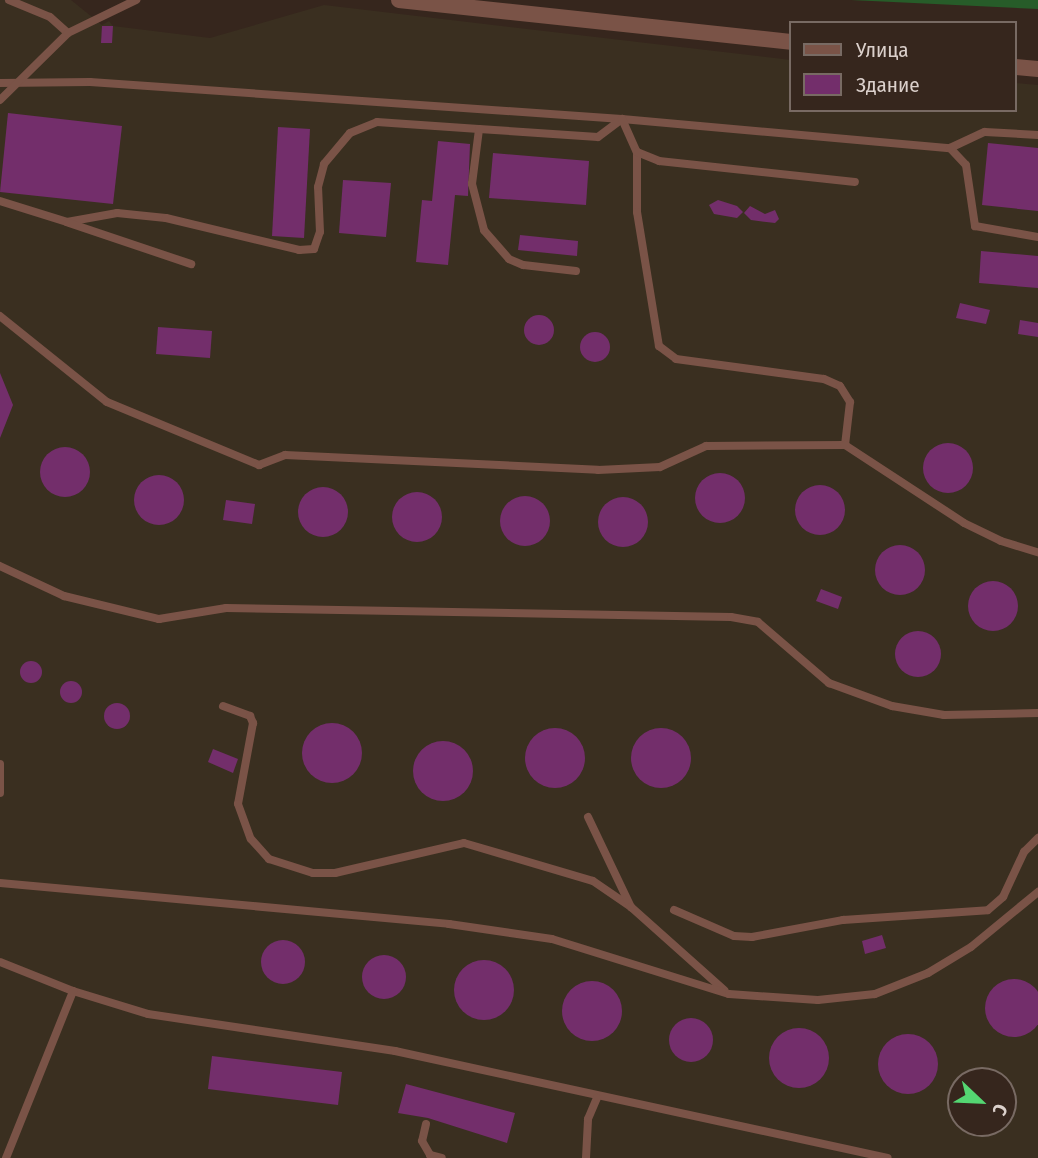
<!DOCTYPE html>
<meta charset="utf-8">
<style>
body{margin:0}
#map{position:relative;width:1038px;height:1158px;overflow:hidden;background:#36261d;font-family:"Fira Sans Condensed",sans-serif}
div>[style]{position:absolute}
.industrial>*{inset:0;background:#3a2f20}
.green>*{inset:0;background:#275c29}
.building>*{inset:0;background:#732e6b}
.round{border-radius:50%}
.lane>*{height:8px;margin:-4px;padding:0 4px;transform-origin:4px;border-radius:4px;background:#7a5347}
.street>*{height:16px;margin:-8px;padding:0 8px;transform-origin:8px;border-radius:8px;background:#7a5347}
span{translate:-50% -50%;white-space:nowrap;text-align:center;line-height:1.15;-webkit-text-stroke:7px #36261d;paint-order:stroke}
.legend{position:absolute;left:789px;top:21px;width:228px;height:91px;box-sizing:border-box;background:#36261d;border:2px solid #786a63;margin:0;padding:9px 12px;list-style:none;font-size:21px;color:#dbd0cb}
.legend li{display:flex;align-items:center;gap:14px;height:35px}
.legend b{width:35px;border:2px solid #786a63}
.north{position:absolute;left:947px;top:1067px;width:70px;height:70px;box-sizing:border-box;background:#36261d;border:2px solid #786a63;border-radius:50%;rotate:113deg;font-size:19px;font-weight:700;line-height:28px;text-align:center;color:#dbd0cb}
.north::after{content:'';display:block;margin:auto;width:24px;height:32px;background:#54d672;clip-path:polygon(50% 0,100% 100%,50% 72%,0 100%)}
</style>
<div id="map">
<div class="industrial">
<i style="clip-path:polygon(evenodd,0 0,71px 0,102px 25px,109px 21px,113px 26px,210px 38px,324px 5px,791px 60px,791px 110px,1015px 110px,1015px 83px,1038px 85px,1038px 1158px,0 1158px,0 0,961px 1081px,1003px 1081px,1003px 1123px,961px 1123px,961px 1081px)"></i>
</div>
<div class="green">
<i style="clip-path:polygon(851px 0,1038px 0,1038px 9px)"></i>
</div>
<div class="building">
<i style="clip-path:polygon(102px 26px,113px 26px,112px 43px,101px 43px)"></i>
<i style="clip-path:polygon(8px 113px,122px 126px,113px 204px,0 192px)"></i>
<i style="clip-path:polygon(278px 127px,310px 129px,304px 238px,272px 236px)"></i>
<i style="clip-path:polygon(438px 141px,470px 144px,468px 196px,455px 195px,448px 265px,416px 262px,422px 200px,432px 201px)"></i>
<i style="clip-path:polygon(988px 143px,1038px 148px,1038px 211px,982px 205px)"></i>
<i style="clip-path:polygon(493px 153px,589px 161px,586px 205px,489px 198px)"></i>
<i style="clip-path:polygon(343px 180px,391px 183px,386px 237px,339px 233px)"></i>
<i style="clip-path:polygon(718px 200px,737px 206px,743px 212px,737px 218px,714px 214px,709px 205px)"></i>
<i style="clip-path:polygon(750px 206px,765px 214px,775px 210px,779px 219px,775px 223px,751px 220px,744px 213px)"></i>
<i style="clip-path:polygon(520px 235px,578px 241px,577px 256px,518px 250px)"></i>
<i style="clip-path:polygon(981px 251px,1038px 256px,1038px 288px,979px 283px)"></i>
<i style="clip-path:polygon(960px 303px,990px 310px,986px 324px,956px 318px)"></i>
<i class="round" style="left:524px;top:315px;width:30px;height:30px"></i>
<i style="clip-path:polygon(1020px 320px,1038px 323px,1038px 337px,1018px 334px)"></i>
<i style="clip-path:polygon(158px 327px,212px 331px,210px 358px,156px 354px)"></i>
<i class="round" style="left:580px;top:332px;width:30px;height:30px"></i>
<i style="clip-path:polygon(0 373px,13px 405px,0 438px)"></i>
<i class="round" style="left:923px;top:443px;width:50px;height:50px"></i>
<i class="round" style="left:40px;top:447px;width:50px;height:50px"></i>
<i class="round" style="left:695px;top:473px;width:50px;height:50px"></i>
<i class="round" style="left:134px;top:475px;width:50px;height:50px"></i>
<i class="round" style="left:795px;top:485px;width:50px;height:50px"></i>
<i class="round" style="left:298px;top:487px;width:50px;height:50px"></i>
<i class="round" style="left:392px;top:492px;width:50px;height:50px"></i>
<i class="round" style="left:500px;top:496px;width:50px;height:50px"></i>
<i class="round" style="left:598px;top:497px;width:50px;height:50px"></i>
<i style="clip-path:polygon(226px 500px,255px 504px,252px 524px,223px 520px)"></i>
<i class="round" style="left:875px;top:545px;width:50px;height:50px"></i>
<i class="round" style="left:968px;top:581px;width:50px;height:50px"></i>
<i style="clip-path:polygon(821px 589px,842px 597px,838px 609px,816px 601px)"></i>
<i class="round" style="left:895px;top:631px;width:46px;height:46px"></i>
<i class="round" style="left:20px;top:661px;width:22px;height:22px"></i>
<i class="round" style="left:60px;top:681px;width:22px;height:22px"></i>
<i class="round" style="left:104px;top:703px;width:26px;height:26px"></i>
<i class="round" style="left:302px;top:723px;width:60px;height:60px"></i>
<i class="round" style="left:525px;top:728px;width:60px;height:60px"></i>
<i class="round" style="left:631px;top:728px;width:60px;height:60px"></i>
<i class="round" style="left:413px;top:741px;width:60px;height:60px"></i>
<i style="clip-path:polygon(213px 749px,238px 759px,233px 773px,208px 762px)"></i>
<i style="clip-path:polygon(882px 935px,886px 948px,865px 954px,862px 941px)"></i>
<i class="round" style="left:261px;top:940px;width:44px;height:44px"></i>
<i class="round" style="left:362px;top:955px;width:44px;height:44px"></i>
<i class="round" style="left:454px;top:960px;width:60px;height:60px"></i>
<i class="round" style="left:985px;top:979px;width:58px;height:58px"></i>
<i class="round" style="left:562px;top:981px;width:60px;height:60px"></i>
<i class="round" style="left:669px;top:1018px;width:44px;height:44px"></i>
<i class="round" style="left:769px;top:1028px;width:60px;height:60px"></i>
<i class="round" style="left:878px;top:1034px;width:60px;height:60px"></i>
<i style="clip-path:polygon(212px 1056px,342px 1072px,338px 1105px,208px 1089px)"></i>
<i style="clip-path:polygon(406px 1084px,515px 1113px,507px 1143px,428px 1118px,398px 1113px)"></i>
</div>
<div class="lane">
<i style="left:9px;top:0;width:44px;rotate:22.5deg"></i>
<i style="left:50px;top:17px;width:24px;rotate:42deg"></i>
<i style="left:0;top:83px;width:90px;rotate:-0.6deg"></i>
<i style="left:90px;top:82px;width:533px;rotate:3.98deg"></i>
<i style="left:622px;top:119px;width:329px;rotate:5.1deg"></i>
<i style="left:950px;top:148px;width:23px;rotate:47deg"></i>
<i style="left:966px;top:165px;width:62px;rotate:81.6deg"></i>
<i style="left:975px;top:226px;width:64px;rotate:9.9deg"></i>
<i style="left:0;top:100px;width:95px;rotate:-44.6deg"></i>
<i style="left:68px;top:33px;width:76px;rotate:-25.9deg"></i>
<i style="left:950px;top:148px;width:38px;rotate:-25deg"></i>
<i style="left:985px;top:132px;width:53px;rotate:3.2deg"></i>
<i style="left:637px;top:152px;width:60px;rotate:90deg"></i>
<i style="left:637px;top:212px;width:136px;rotate:80.7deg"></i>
<i style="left:659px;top:346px;width:21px;rotate:37deg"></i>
<i style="left:676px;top:359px;width:149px;rotate:7.7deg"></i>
<i style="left:824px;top:379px;width:17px;rotate:24deg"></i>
<i style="left:840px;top:386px;width:19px;rotate:58deg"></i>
<i style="left:850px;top:402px;width:43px;rotate:96.6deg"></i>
<i style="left:0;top:201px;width:70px;rotate:17.4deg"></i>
<i style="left:67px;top:222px;width:51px;rotate:-10.2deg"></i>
<i style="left:117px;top:213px;width:49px;rotate:5.8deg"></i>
<i style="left:166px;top:218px;width:137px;rotate:13.5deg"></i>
<i style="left:299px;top:250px;width:15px;rotate:-4deg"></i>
<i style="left:314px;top:249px;width:18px;rotate:-71deg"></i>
<i style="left:320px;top:232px;width:45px;rotate:-92.5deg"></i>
<i style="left:318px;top:187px;width:24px;rotate:-75deg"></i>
<i style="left:324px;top:164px;width:40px;rotate:-50deg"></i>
<i style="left:350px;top:133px;width:29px;rotate:-22deg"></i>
<i style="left:377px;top:122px;width:102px;rotate:3.9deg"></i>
<i style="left:69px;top:223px;width:129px;rotate:18.6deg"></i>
<i style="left:576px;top:271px;width:53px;rotate:-173.5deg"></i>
<i style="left:523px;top:265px;width:15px;rotate:-157deg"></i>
<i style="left:509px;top:259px;width:38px;rotate:-131deg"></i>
<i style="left:484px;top:230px;width:48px;rotate:-104.6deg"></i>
<i style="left:472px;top:184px;width:55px;rotate:-82.7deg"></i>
<i style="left:479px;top:129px;width:119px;rotate:3.8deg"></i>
<i style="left:598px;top:137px;width:30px;rotate:-37deg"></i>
<i style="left:622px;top:119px;width:36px;rotate:66deg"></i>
<i style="left:637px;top:152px;width:24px;rotate:22deg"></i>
<i style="left:659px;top:161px;width:197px;rotate:6.1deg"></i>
<i style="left:0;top:316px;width:137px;rotate:38.8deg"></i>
<i style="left:107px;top:402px;width:165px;rotate:22.5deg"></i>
<i style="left:259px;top:465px;width:28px;rotate:-21deg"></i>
<i style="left:285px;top:455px;width:313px;rotate:2.7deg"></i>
<i style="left:598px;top:470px;width:62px;rotate:-2.8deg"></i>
<i style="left:660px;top:467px;width:51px;rotate:-24.5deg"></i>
<i style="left:706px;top:446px;width:139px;rotate:-0.4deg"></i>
<i style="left:845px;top:445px;width:142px;rotate:33.2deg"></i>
<i style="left:964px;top:523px;width:41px;rotate:25.9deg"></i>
<i style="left:1001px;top:541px;width:39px;rotate:17deg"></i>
<i style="left:0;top:566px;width:71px;rotate:25.1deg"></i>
<i style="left:64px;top:596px;width:98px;rotate:13.6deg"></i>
<i style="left:159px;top:619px;width:68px;rotate:-9.3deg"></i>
<i style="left:226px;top:608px;width:505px;rotate:1.02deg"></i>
<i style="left:731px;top:617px;width:27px;rotate:10deg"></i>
<i style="left:758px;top:622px;width:94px;rotate:40.7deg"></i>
<i style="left:829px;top:683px;width:67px;rotate:20.1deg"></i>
<i style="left:892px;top:706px;width:53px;rotate:9.8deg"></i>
<i style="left:944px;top:715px;width:94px;rotate:-1.2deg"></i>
<i style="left:223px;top:706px;width:29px;rotate:20deg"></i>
<i style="left:250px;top:716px;width:8px;rotate:67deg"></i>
<i style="left:253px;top:723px;width:82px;rotate:100.5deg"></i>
<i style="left:238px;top:804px;width:37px;rotate:70deg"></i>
<i style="left:251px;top:839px;width:27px;rotate:48deg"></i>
<i style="left:269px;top:859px;width:46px;rotate:17.7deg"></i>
<i style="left:313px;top:873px;width:22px"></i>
<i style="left:335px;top:873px;width:132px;rotate:-13.1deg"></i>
<i style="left:464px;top:843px;width:134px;rotate:16.4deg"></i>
<i style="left:593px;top:881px;width:46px;rotate:34.4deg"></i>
<i style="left:0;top:764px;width:29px;rotate:90deg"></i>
<i style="left:588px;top:817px;width:100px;rotate:64.5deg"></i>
<i style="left:631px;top:907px;width:125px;rotate:41.7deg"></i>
<i style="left:0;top:883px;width:451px;rotate:5.2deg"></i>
<i style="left:449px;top:924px;width:104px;rotate:8.3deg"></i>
<i style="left:552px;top:939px;width:185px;rotate:17.3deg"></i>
<i style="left:729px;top:994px;width:89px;rotate:3.9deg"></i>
<i style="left:818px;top:1000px;width:57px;rotate:-6deg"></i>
<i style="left:875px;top:994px;width:57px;rotate:-21.6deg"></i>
<i style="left:928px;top:973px;width:50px;rotate:-31.2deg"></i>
<i style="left:971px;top:947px;width:87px;rotate:-39.4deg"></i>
<i style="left:674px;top:910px;width:65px;rotate:23.4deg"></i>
<i style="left:734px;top:936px;width:18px;rotate:3deg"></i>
<i style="left:752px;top:937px;width:93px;rotate:-10.6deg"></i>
<i style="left:843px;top:920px;width:145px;rotate:-3.9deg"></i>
<i style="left:988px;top:910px;width:20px;rotate:-41deg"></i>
<i style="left:1003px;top:897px;width:50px;rotate:-65deg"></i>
<i style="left:1024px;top:852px;width:20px;rotate:-45deg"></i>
<i style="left:0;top:962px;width:79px;rotate:21.7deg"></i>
<i style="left:73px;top:991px;width:78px;rotate:17deg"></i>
<i style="left:148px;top:1014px;width:250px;rotate:8.5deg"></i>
<i style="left:395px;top:1051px;width:504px;rotate:12.25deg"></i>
<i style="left:426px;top:1124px;width:17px;rotate:103deg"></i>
<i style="left:422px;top:1141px;width:16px;rotate:60deg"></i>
<i style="left:430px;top:1155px;width:12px;rotate:14deg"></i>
<i style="left:6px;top:1158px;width:180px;rotate:-68.1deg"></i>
<i style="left:586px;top:1158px;width:39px;rotate:-87deg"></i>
<i style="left:588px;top:1119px;width:23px;rotate:-67deg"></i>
</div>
<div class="street">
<i style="left:399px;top:0;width:394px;rotate:6.1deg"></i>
<i style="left:1015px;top:67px;width:23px;rotate:5deg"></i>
</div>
<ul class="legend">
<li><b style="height:9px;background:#7a5347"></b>Улица</li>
<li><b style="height:19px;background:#732e6b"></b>Здание</li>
</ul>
<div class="north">С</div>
</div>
